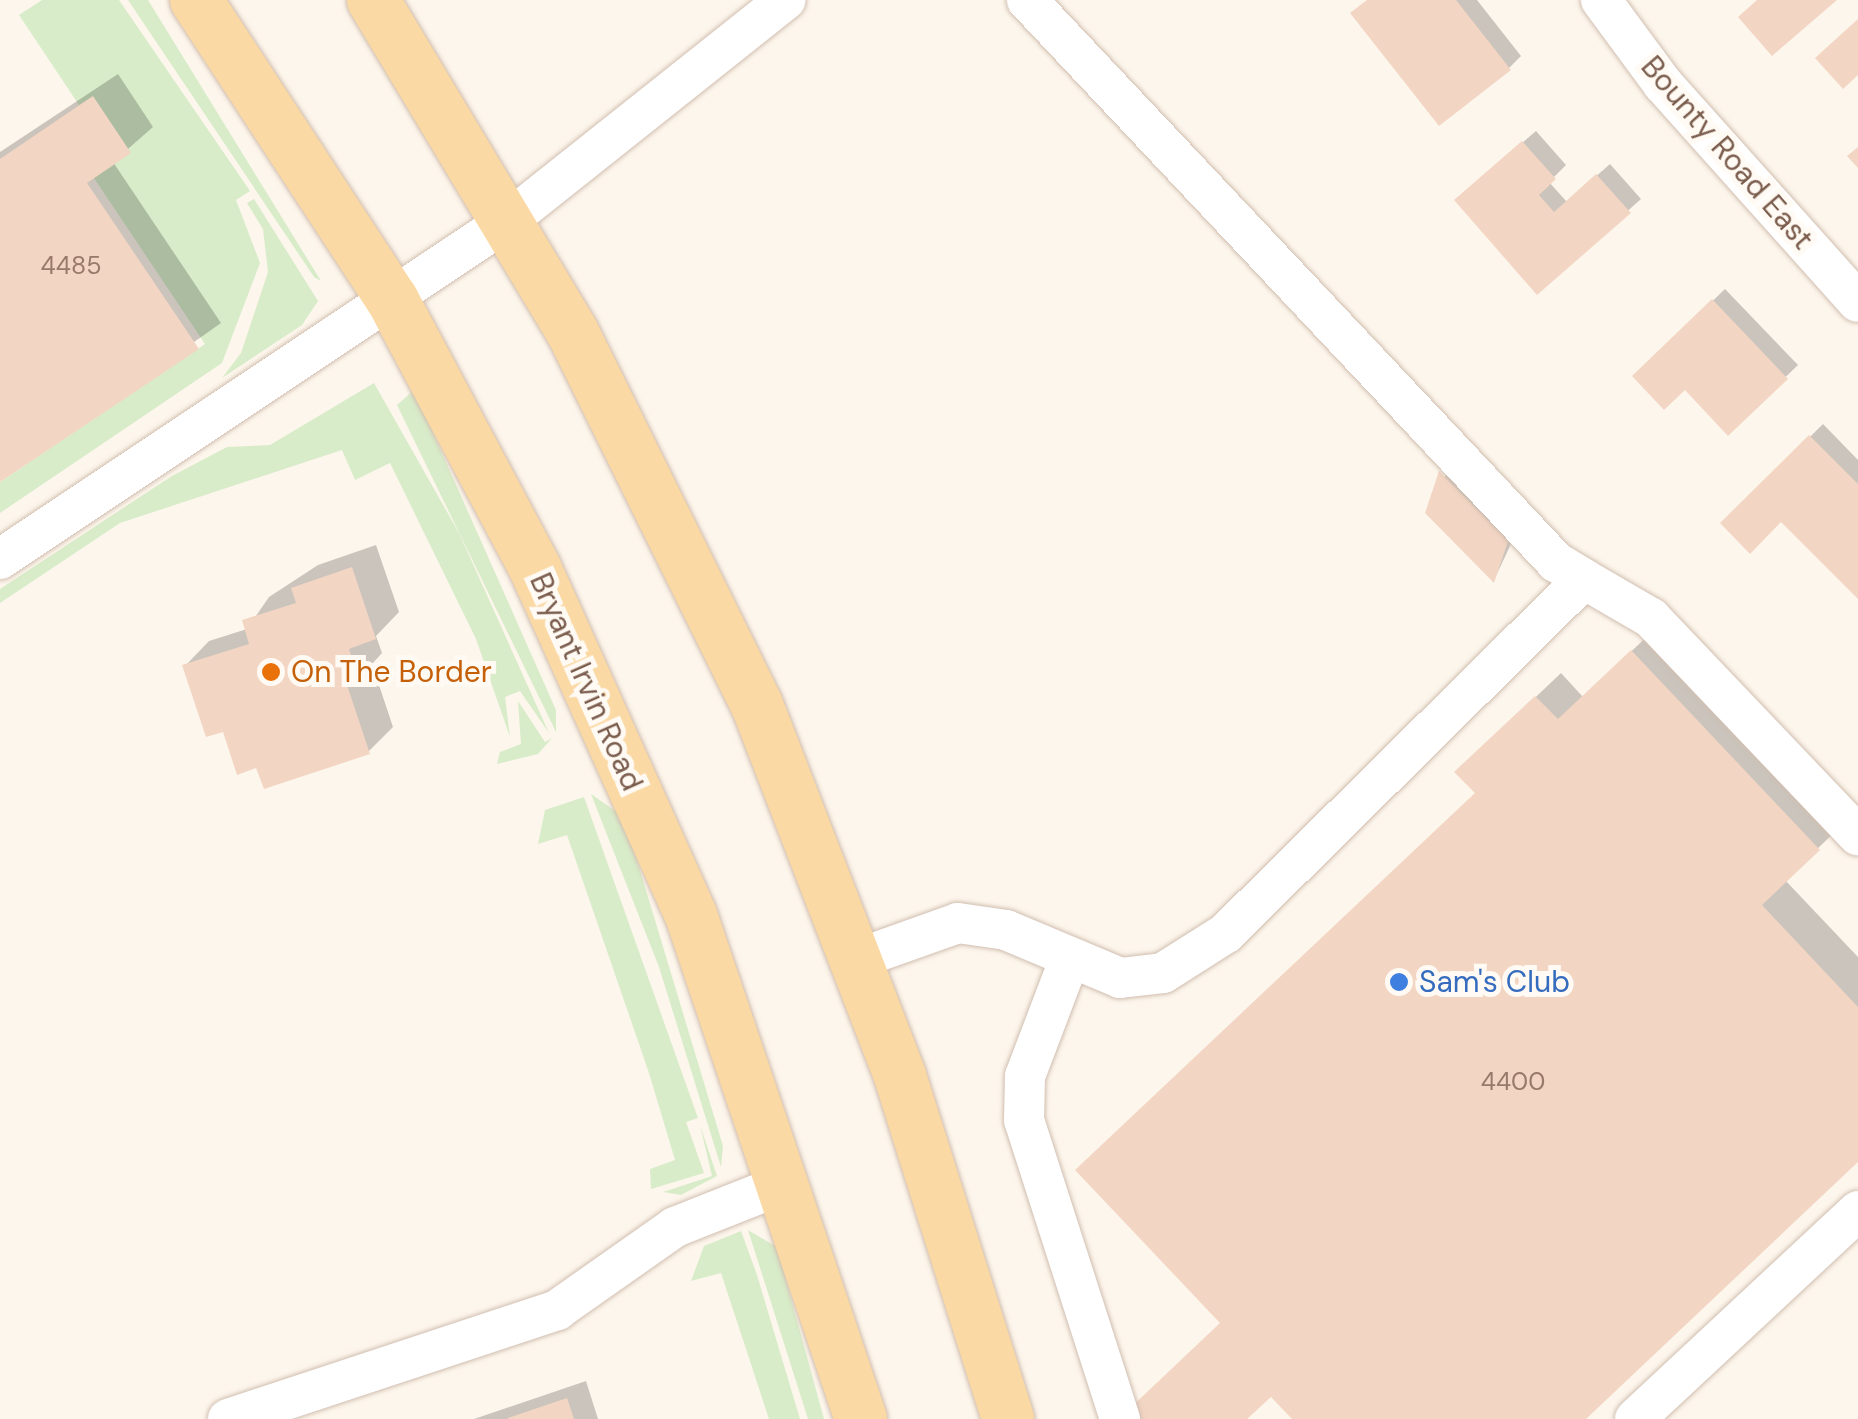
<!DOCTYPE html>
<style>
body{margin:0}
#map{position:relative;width:1858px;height:1419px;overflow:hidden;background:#fdf6ec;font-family:"DM Sans",sans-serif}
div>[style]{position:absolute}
.green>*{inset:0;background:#d8ecc9}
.shadow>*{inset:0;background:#0003}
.building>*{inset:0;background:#f3d5c3}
.roads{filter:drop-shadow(0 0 2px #d1beb0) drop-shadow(0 0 2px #d1beb0)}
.minor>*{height:40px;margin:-20px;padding:0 20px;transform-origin:20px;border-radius:20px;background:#fff}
.major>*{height:52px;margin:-26px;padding:0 26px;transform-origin:26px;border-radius:26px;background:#fbd9a5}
.dots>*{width:28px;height:28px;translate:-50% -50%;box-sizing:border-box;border:5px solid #fffaf3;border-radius:50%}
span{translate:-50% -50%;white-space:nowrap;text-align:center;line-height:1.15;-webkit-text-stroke:10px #fffaf3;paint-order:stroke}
.number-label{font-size:25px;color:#987a6a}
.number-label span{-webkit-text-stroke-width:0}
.street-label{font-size:30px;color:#7a5c4d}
.food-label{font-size:30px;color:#c56008}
.left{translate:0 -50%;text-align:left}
.shop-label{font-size:30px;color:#366cbe}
</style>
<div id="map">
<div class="green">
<i style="clip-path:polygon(42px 0,119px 0,250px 191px,236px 200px,260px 263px,222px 363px,0 513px,0 482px,205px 344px,94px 178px,93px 97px,79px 105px,19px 15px)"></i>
<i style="clip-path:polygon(128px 0,148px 0,321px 281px,314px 277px)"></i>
<i style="clip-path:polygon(254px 199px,318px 301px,302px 325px,222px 378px,241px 353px,268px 272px,263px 229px,247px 203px)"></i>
<i style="clip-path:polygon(374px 383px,459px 533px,549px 733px,520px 691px,505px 697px,510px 737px,476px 639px,390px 463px,355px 480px,342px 450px,120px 523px,0 603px,0 589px,172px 476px,227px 447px,270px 445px)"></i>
<i style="clip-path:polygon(414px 390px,556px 710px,556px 732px,397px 405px)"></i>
<i style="clip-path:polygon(518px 701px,545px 742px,552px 738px,538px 754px,497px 764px,500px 752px,521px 744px)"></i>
<i style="clip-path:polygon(591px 794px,624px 817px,723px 1146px,721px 1167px,659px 967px)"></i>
<i style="clip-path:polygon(584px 797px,698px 1118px,686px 1122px,704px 1173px,651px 1189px,650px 1169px,675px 1160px,649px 1073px,567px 835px,538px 844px,545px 810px)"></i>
<i style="clip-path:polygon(700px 1125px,717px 1176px,681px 1195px,663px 1192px,712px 1176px)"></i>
<i style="clip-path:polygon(748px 1230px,777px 1247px,824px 1419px,808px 1419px)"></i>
<i style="clip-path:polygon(741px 1231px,757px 1275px,800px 1419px,769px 1419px,721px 1273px,691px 1281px,704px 1246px)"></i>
</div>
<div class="shadow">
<i style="clip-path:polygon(1367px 0,1477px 0,1521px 56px,1509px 68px)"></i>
<i style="clip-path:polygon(118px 74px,153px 127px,113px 162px,221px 323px,0 479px,0 152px)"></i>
<i style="clip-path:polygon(1536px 131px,1566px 165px,1549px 182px,1567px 202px,1610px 164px,1641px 199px,1538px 291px,1470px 188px)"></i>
<i style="clip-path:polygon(1725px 289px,1798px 365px,1728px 432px,1685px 387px,1635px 376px)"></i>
<i style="clip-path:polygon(1823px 424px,1858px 460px,1858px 596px,1782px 519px,1723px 523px)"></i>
<i style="clip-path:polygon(1453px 460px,1519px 527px,1494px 580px,1428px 512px)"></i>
<i style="clip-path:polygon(376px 545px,399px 612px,376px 636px,382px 653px,372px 664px,393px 727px,369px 751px,258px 765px,185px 666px,209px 641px,247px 629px,269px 597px,318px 565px)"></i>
<i style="clip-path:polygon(1656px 628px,1842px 825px,1785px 880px,1858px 957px,1858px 1158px,1582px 1419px,1295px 1419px,1271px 1393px,1243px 1419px,1223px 1323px,1477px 792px,1482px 748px,1561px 673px,1583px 697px)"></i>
<i style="clip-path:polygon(586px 1381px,598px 1419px,474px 1419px)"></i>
</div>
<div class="building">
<i style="clip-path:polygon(1367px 0,1456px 0,1511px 70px,1439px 126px,1350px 13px)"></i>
<i style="clip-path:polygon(1757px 0,1837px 0,1772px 56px,1738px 17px)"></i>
<i style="clip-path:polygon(1858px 19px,1858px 75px,1843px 89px,1815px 58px)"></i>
<i style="clip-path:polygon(93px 96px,131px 153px,87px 183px,199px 349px,0 482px,0 159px)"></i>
<i style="clip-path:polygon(1522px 141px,1556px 179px,1539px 195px,1554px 212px,1596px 174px,1631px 213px,1537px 295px,1454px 200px)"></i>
<i style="clip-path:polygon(1858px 147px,1858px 168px,1847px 156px)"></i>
<i style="clip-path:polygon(1712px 299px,1788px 379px,1728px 436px,1685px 390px,1664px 410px,1632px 376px)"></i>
<i style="clip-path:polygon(1809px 435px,1858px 484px,1858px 599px,1781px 522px,1750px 554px,1720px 523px)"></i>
<i style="clip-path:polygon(1439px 471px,1508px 541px,1494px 583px,1425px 513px)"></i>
<i style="clip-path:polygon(352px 567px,376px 639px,349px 649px,359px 680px,347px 685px,370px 754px,264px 789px,256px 768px,237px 775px,223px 732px,206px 737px,182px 665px,249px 644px,242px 620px,296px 603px,291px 588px)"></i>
<i style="clip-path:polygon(1631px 650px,1820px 850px,1762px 905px,1858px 1007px,1858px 1162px,1586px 1419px,1292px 1419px,1271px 1397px,1247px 1419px,1133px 1419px,1126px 1412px,1220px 1323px,1075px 1170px,1475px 793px,1454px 772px,1535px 696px,1558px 719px)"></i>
<i style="clip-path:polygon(567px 1398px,574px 1419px,508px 1419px,508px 1418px)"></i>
</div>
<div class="roads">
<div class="minor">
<i style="left:1027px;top:0;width:772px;rotate:46.73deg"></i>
<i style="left:1556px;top:562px;width:33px;rotate:31deg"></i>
<i style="left:1601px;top:0;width:104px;rotate:53.6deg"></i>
<i style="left:1663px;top:84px;width:292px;rotate:48.2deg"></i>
<i style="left:0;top:559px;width:613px;rotate:-33.69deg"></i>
<i style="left:510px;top:219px;width:352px;rotate:-38.5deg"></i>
<i style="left:857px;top:959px;width:107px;rotate:-19.6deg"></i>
<i style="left:958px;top:923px;width:49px;rotate:8.3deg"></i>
<i style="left:1006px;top:930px;width:124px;rotate:22.8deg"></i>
<i style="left:1120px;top:978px;width:43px;rotate:-6.6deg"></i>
<i style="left:1163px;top:973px;width:75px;rotate:-32.4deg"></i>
<i style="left:1226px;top:933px;width:503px;rotate:-44.68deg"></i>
<i style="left:1584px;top:579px;width:78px;rotate:30.2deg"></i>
<i style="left:1651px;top:618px;width:300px;rotate:46.4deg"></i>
<i style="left:1068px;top:963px;width:121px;rotate:110.8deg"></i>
<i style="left:1025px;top:1076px;width:44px;rotate:91.3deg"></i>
<i style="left:1024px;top:1120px;width:314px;rotate:72.2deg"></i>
<i style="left:228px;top:1419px;width:347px;rotate:-18.3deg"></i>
<i style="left:557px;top:1310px;width:144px;rotate:-35.1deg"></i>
<i style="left:675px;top:1227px;width:114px;rotate:-21.6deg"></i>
<i style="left:1635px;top:1419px;width:305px;rotate:-43deg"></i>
</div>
<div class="major">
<i style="left:196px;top:0;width:358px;rotate:56.8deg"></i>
<i style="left:392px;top:299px;width:305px;rotate:62deg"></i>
<i style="left:535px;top:568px;width:380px;rotate:65.8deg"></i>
<i style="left:691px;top:915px;width:532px;rotate:71.36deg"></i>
<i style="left:373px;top:0;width:386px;rotate:59deg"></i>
<i style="left:572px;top:331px;width:417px;rotate:63.7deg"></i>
<i style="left:757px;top:705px;width:398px;rotate:68.9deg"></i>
<i style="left:900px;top:1076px;width:360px;rotate:72.5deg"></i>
</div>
</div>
<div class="dots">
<i style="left:271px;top:672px;background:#e8710a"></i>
<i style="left:1399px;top:982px;background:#3f7fe0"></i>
</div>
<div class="number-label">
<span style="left:71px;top:266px">4485</span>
<span style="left:1513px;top:1082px">4400</span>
</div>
<div class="street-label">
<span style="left:1727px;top:153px;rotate:49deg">Bounty Road East</span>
<span style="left:586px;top:682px;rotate:66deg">Bryant Irvin Road</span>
</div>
<div class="food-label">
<span class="left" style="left:291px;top:672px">On The Border</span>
</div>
<div class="shop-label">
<span class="left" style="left:1419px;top:982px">Sam's Club</span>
</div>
</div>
